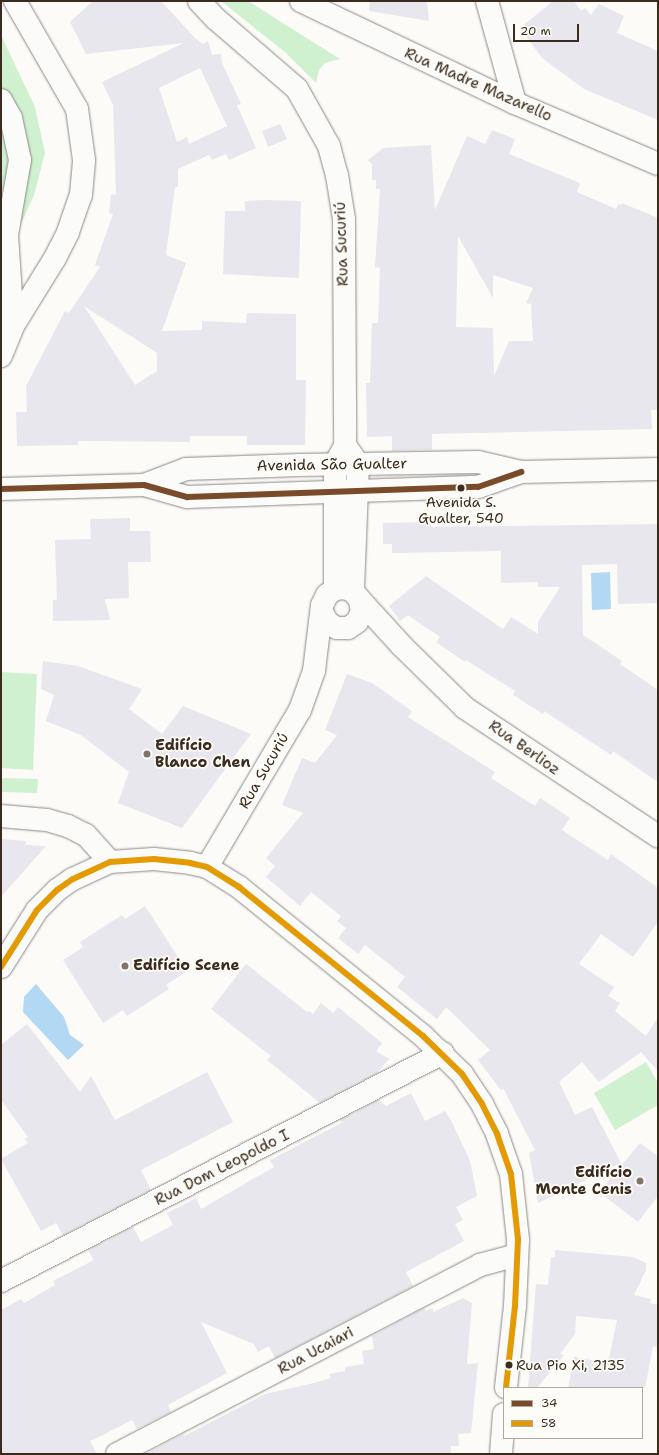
<!DOCTYPE html>
<meta charset="utf-8">
<style>
body{margin:0}
#map{position:relative;width:659px;height:1455px;overflow:hidden;background:#fcfbf8;font-family:"Shantell Sans",sans-serif}
div>[style]{position:absolute}
.green>*{inset:0;background:#cff1d0}
.water>*{inset:0;background:#b2d8f3}
.building>*{inset:0;background:#e7e7ed}
.roads{filter:drop-shadow(0 0 1px #8d8985) drop-shadow(0 0 1px #8d8985)}
.street>*{height:22px;margin:-11px;padding:0 11px;transform-origin:11px;border-radius:11px;background:#fbfbf9}
.secondary>*{height:22px;margin:-11px;padding:0 11px;transform-origin:11px;border-radius:11px;background:#fbfbf9}
.bus-1>*{height:6px;margin:-3px;padding:0 3px;transform-origin:3px;border-radius:3px;background:#7a4b2a}
.bus-2>*{height:6px;margin:-3px;padding:0 3px;transform-origin:3px;border-radius:3px;background:#e49a03}
.dots>*{width:11px;height:11px;translate:-50% -50%;box-sizing:border-box;border:2px solid #fdfcf7;border-radius:50%}
span{translate:-50% -50%;white-space:nowrap;text-align:center;line-height:1.15;-webkit-text-stroke:3.5px #fdfcf7;paint-order:stroke}
.bus-label{font-size:14px;color:#3b2a1e}
.left{translate:0 -50%;text-align:left}
.street-label{font-size:15px;color:#3b2a1e}
.poi-label{font-size:15px;color:#3b2a1e;font-weight:700}
.right{translate:-100% -50%;text-align:right}
.frame{position:absolute;inset:0;border:2px solid #3b2a1e;pointer-events:none}
.legend{position:absolute;left:503px;top:1387px;width:140px;height:52px;box-sizing:border-box;background:#fdfcf7;border:1px solid #afa8a0;margin:0;padding:5px 7px;list-style:none;font-size:12px;color:#3b2a1e}
.legend li{display:flex;align-items:center;gap:8px;height:20px}
.legend b{width:20px;border:1px solid #afa8a0}
.scale{position:absolute;left:513px;top:24px;width:66px;height:18px;box-sizing:border-box;border:2px solid #3b2a1e;border-top:0;padding-left:5px;font-size:12px;line-height:14px;white-space:nowrap;color:#3b2a1e;-webkit-text-stroke:3px #fdfcf7;paint-order:stroke}
</style>
<div id="map">
<div class="green">
<i style="clip-path:polygon(221px 1px,248px 1px,340px 59px,325px 63px,319px 70px,316px 83px,286px 53px)"></i>
<i style="clip-path:polygon(1px 35px,35px 107px,45px 153px,34px 195px,1px 269px)"></i>
<i style="clip-path:polygon(1px 672px,37px 674px,33px 770px,1px 768px)"></i>
<i style="clip-path:polygon(1px 778px,38px 779px,37px 793px,1px 792px)"></i>
<i style="clip-path:polygon(646px 1062px,658px 1083px,658px 1105px,615px 1130px,594px 1093px)"></i>
</div>
<div class="water">
<i style="clip-path:polygon(610px 572px,611px 609px,592px 610px,591px 573px)"></i>
<i style="clip-path:polygon(36px 984px,64px 1017px,70px 1035px,84px 1045px,68px 1060px,23px 1012px,24px 997px)"></i>
</div>
<div class="building">
<i style="clip-path:polygon(evenodd,93px 1px,161px 1px,195px 38px,203px 44px,208px 41px,212px 55px,221px 54px,222px 63px,241px 104px,237px 105px,256px 148px,229px 160px,226px 154px,212px 160px,209px 155px,178px 169px,178px 187px,175px 187px,166px 255px,186px 263px,162px 331px,202px 330px,202px 321px,246px 323px,247px 313px,296px 314px,296px 380px,306px 380px,305px 445px,247px 445px,247px 436px,190px 436px,190px 442px,78px 441px,78px 445px,17px 446px,16px 412px,27px 412px,26px 386px,65px 311px,69px 313px,100px 267px,95px 265px,113px 214px,109px 213px,111px 194px,116px 195px,113px 105px,102px 82px,184px 43px,86px 54px,70px 22px,93px 1px,200px 68px,227px 126px,189px 144px,187px 137px,177px 142px,159px 88px,200px 68px,93px 1px,84px 306px,157px 353px,157px 371px,135px 385px,84px 306px)"></i>
<i style="clip-path:polygon(370px 1px,427px 1px,429px 21px,369px 11px)"></i>
<i style="clip-path:polygon(553px 1px,574px 1px,581px 11px,585px 8px,591px 15px,599px 4px,624px 16px,617px 33px,658px 51px,658px 120px,584px 89px,542px 58px,520px 28px)"></i>
<i style="clip-path:polygon(280px 124px,287px 139px,268px 147px,262px 131px)"></i>
<i style="clip-path:polygon(evenodd,492px 130px,515px 139px,509px 154px,580px 183px,577px 192px,616px 209px,618px 204px,622px 205px,622px 203px,658px 218px,658px 410px,651px 410px,652px 429px,432px 434px,432px 450px,392px 451px,392px 436px,367px 437px,366px 383px,370px 383px,372px 323px,378px 323px,380px 268px,375px 267px,380px 189px,376px 189px,376px 180px,372px 180px,372px 164px,368px 160px,383px 148px,431px 145px,435px 210px,467px 136px,485px 144px,492px 130px,458px 236px,493px 298px,493px 275px,533px 288px,526px 303px,531px 304px,533px 341px,509px 341px,494px 376px,493px 328px,456px 327px,458px 236px)"></i>
<i style="clip-path:polygon(265px 200px,301px 201px,299px 278px,223px 274px,225px 211px,245px 211px,245px 201px)"></i>
<i style="clip-path:polygon(130px 518px,130px 531px,150px 531px,151px 562px,128px 562px,129px 598px,105px 599px,110px 620px,53px 621px,53px 600px,57px 600px,55px 540px,91px 539px,90px 519px)"></i>
<i style="clip-path:polygon(431px 522px,431px 527px,658px 524px,658px 603px,618px 604px,617px 564px,582px 565px,583px 635px,622px 661px,620px 664px,658px 690px,658px 782px,613px 751px,611px 755px,544px 711px,543px 714px,513px 695px,515px 691px,466px 660px,465px 662px,436px 642px,440px 637px,408px 615px,400px 621px,389px 606px,426px 576px,503px 629px,511px 617px,538px 634px,538px 622px,560px 587px,538px 587px,538px 582px,501px 583px,501px 551px,392px 553px,392px 544px,383px 544px,383px 523px)"></i>
<i style="clip-path:polygon(43px 661px,78px 666px,142px 689px,129px 709px,162px 734px,183px 706px,251px 734px,182px 828px,118px 803px,129px 772px,81px 735px,46px 721px,54px 695px,41px 689px)"></i>
<i style="clip-path:polygon(347px 674px,372px 683px,412px 711px,408px 717px,495px 772px,491px 778px,535px 806px,540px 798px,570px 818px,562px 830px,608px 860px,611px 854px,658px 888px,658px 922px,633px 957px,601px 934px,579px 964px,614px 987px,608px 996px,620px 1003px,615px 1011px,646px 1036px,658px 1017px,658px 1071px,641px 1052px,599px 1082px,582px 1062px,559px 1082px,575px 1115px,592px 1107px,621px 1163px,538px 1203px,529px 1153px,535px 1150px,503px 1088px,501px 1090px,478px 1060px,490px 1050px,446px 1007px,437px 1019px,397px 987px,405px 977px,365px 945px,358px 954px,338px 938px,346px 928px,337px 921px,341px 916px,311px 892px,300px 906px,266px 877px,275px 866px,266px 858px,303px 813px,282px 805px,302px 758px,315px 763px,337px 735px,325px 730px)"></i>
<i style="clip-path:polygon(1px 839px,26px 841px,25px 845px,46px 846px,1px 897px)"></i>
<i style="clip-path:polygon(145px 906px,187px 971px,166px 985px,169px 989px,127px 1016px,123px 1010px,103px 1023px,63px 960px,83px 947px,80px 942px,122px 915px,125px 919px)"></i>
<i style="clip-path:polygon(246px 964px,307px 1012px,309px 1011px,313px 1014px,321px 1003px,333px 1013px,338px 1007px,382px 1043px,376px 1051px,389px 1059px,377px 1073px,320px 1103px,267px 1060px,271px 1056px,211px 1009px)"></i>
<i style="clip-path:polygon(27px 1024px,80px 1092px,91px 1076px,115px 1120px,207px 1072px,233px 1122px,141px 1170px,151px 1190px,63px 1235px,56px 1223px,41px 1231px,1px 1159px,28px 1143px,25px 1139px,28px 1137px,1px 1100px,1px 1045px)"></i>
<i style="clip-path:polygon(411px 1093px,425px 1121px,445px 1111px,451px 1120px,470px 1161px,477px 1196px,456px 1207px,463px 1220px,455px 1224px,464px 1241px,406px 1272px,413px 1286px,275px 1358px,269px 1346px,258px 1352px,254px 1344px,201px 1322px,227px 1373px,168px 1405px,171px 1412px,137px 1429px,132px 1420px,93px 1440px,90px 1441px,97px 1454px,1px 1454px,1px 1310px,21px 1299px,24px 1303px,55px 1285px,53px 1281px,94px 1260px,88px 1250px,133px 1227px,141px 1242px,173px 1225px,167px 1213px,196px 1198px,201px 1209px,274px 1167px,270px 1160px,343px 1122px,340px 1120px,379px 1100px,386px 1106px)"></i>
<i style="clip-path:polygon(640px 1143px,658px 1156px,658px 1196px,638px 1222px,599px 1192px)"></i>
<i style="clip-path:polygon(555px 1250px,633px 1257px,646px 1263px,646px 1270px,634px 1295px,651px 1299px,650px 1303px,658px 1305px,658px 1348px,653px 1346px,645px 1388px,568px 1388px,574px 1357px,608px 1363px,617px 1320px,576px 1316px,575px 1334px,560px 1354px,564px 1355px,537px 1388px,528px 1388px,536px 1284px,548px 1285px,551px 1257px,555px 1257px)"></i>
<i style="clip-path:polygon(463px 1298px,472px 1303px,467px 1364px,478px 1363px,471px 1433px,458px 1434px,459px 1446px,451px 1446px,451px 1454px,149px 1454px,149px 1452px,183px 1434px,184px 1436px,265px 1394px,314px 1383px,331px 1378px,329px 1374px,345px 1371px,345px 1367px,364px 1364px,362px 1351px,374px 1349px,372px 1336px,424px 1308px,426px 1311px,433px 1308px,433px 1312px)"></i>
</div>
<div class="roads">
<div class="street">
<i style="left:199px;top:1px;width:25px;rotate:47deg"></i>
<i style="left:216px;top:19px;width:107px;rotate:40.8deg"></i>
<i style="left:297px;top:89px;width:65px;rotate:60.7deg"></i>
<i style="left:329px;top:146px;width:30px;rotate:75deg"></i>
<i style="left:337px;top:175px;width:45px;rotate:81deg"></i>
<i style="left:344px;top:219px;width:227px;rotate:89.7deg"></i>
<i style="left:345px;top:446px;width:21px;rotate:119deg"></i>
<i style="left:335px;top:464px;width:125px;rotate:90deg"></i>
<i style="left:301px;top:1px;width:237px;rotate:25.5deg"></i>
<i style="left:515px;top:103px;width:155px;rotate:23.1deg"></i>
<i style="left:487px;top:1px;width:106px;rotate:74.6deg"></i>
<i style="left:1px;top:100px;width:21px;rotate:61deg"></i>
<i style="left:11px;top:118px;width:43px;rotate:77.9deg"></i>
<i style="left:20px;top:160px;width:76px;rotate:99.8deg"></i>
<i style="left:7px;top:235px;width:91px;rotate:86.2deg"></i>
<i style="left:1px;top:356px;width:32px;rotate:-68deg"></i>
<i style="left:13px;top:326px;width:80px;rotate:-58.3deg"></i>
<i style="left:55px;top:258px;width:29px;rotate:-63deg"></i>
<i style="left:68px;top:232px;width:39px;rotate:-71deg"></i>
<i style="left:81px;top:195px;width:35px;rotate:-85deg"></i>
<i style="left:84px;top:160px;width:51px;rotate:-97.8deg"></i>
<i style="left:77px;top:109px;width:125px;rotate:-119.9deg"></i>
<i style="left:347px;top:448px;width:19px;rotate:55deg"></i>
<i style="left:358px;top:464px;width:127px;rotate:92.3deg"></i>
<i style="left:360px;top:600px;width:62px;rotate:47.6deg"></i>
<i style="left:402px;top:646px;width:88px;rotate:44.5deg"></i>
<i style="left:465px;top:708px;width:232px;rotate:33.6deg"></i>
<i style="left:1px;top:816px;width:46px;rotate:5deg"></i>
<i style="left:47px;top:820px;width:22px;rotate:16deg"></i>
<i style="left:68px;top:826px;width:20px;rotate:27deg"></i>
<i style="left:86px;top:835px;width:36px;rotate:48deg"></i>
<i style="left:207px;top:867px;width:182px;rotate:-59.4deg"></i>
<i style="left:300px;top:710px;width:41px;rotate:-70.3deg"></i>
<i style="left:314px;top:671px;width:66px;rotate:-83.1deg"></i>
<i style="left:322px;top:605px;width:11px;rotate:-63deg"></i>
<i style="left:327px;top:595px;width:10px;rotate:-37deg"></i>
<i style="left:335px;top:589px;width:9px;rotate:-6deg"></i>
<i style="left:344px;top:588px;width:9px;rotate:18deg"></i>
<i style="left:353px;top:591px;width:11px;rotate:52deg"></i>
<i style="left:360px;top:600px;width:12px;rotate:81deg"></i>
<i style="left:362px;top:612px;width:11px;rotate:117deg"></i>
<i style="left:357px;top:622px;width:11px;rotate:146deg"></i>
<i style="left:348px;top:628px;width:11px;rotate:180deg"></i>
<i style="left:337px;top:628px;width:10px;rotate:-151deg"></i>
<i style="left:328px;top:623px;width:10px;rotate:-119deg"></i>
<i style="left:1px;top:1281px;width:497px;rotate:-27.3deg"></i>
<i style="left:117px;top:1454px;width:409px;rotate:-27.5deg"></i>
<i style="left:480px;top:1265px;width:38px;rotate:-15deg"></i>
</div>
<div class="secondary">
<i style="left:144px;top:485px;width:45px;rotate:-20.9deg"></i>
<i style="left:186px;top:469px;width:114px;rotate:-2deg"></i>
<i style="left:300px;top:465px;width:178px;rotate:-1deg"></i>
<i style="left:478px;top:462px;width:44px;rotate:13.1deg"></i>
<i style="left:521px;top:472px;width:137px;rotate:-1.3deg"></i>
<i style="left:1px;top:489px;width:143px;rotate:-1.6deg"></i>
<i style="left:144px;top:485px;width:45px;rotate:15.6deg"></i>
<i style="left:187px;top:497px;width:291px;rotate:-2deg"></i>
<i style="left:478px;top:487px;width:46px;rotate:-19.2deg"></i>
<i style="left:1px;top:967px;width:67px;rotate:-57.7deg"></i>
<i style="left:37px;top:910px;width:28px;rotate:-45deg"></i>
<i style="left:57px;top:890px;width:19px;rotate:-35deg"></i>
<i style="left:73px;top:879px;width:41px;rotate:-24.7deg"></i>
<i style="left:110px;top:862px;width:44px;rotate:-3.9deg"></i>
<i style="left:154px;top:859px;width:36px;rotate:6deg"></i>
<i style="left:190px;top:863px;width:17px;rotate:13deg"></i>
<i style="left:207px;top:867px;width:38px;rotate:32deg"></i>
<i style="left:239px;top:887px;width:237px;rotate:39deg"></i>
<i style="left:423px;top:1036px;width:54px;rotate:44.3deg"></i>
<i style="left:462px;top:1074px;width:36px;rotate:56deg"></i>
<i style="left:482px;top:1104px;width:34px;rotate:63deg"></i>
<i style="left:497px;top:1134px;width:42px;rotate:70.7deg"></i>
<i style="left:511px;top:1174px;width:66px;rotate:83.9deg"></i>
<i style="left:518px;top:1240px;width:66px;rotate:92.6deg"></i>
<i style="left:515px;top:1306px;width:82px;rotate:96.3deg"></i>
<i style="left:501px;top:1454px;width:40px;rotate:-85.7deg"></i>
</div>
</div>
<div class="bus-1">
<i style="left:1px;top:489px;width:143px;rotate:-1.6deg"></i>
<i style="left:144px;top:485px;width:45px;rotate:15.6deg"></i>
<i style="left:187px;top:497px;width:291px;rotate:-2deg"></i>
<i style="left:478px;top:487px;width:46px;rotate:-19.2deg"></i>
</div>
<div class="bus-2">
<i style="left:1px;top:967px;width:67px;rotate:-57.7deg"></i>
<i style="left:37px;top:910px;width:28px;rotate:-45deg"></i>
<i style="left:57px;top:890px;width:19px;rotate:-35deg"></i>
<i style="left:73px;top:879px;width:41px;rotate:-24.7deg"></i>
<i style="left:110px;top:862px;width:44px;rotate:-3.9deg"></i>
<i style="left:154px;top:859px;width:36px;rotate:6deg"></i>
<i style="left:190px;top:863px;width:17px;rotate:13deg"></i>
<i style="left:207px;top:867px;width:38px;rotate:32deg"></i>
<i style="left:239px;top:887px;width:237px;rotate:39deg"></i>
<i style="left:423px;top:1036px;width:54px;rotate:44.3deg"></i>
<i style="left:462px;top:1074px;width:36px;rotate:56deg"></i>
<i style="left:482px;top:1104px;width:34px;rotate:63deg"></i>
<i style="left:497px;top:1134px;width:42px;rotate:70.7deg"></i>
<i style="left:511px;top:1174px;width:66px;rotate:83.9deg"></i>
<i style="left:518px;top:1240px;width:66px;rotate:92.6deg"></i>
<i style="left:515px;top:1306px;width:82px;rotate:96.3deg"></i>
</div>
<div class="dots">
<i style="left:461px;top:488px;background:#3b2a1e"></i>
<i style="left:147px;top:754px;background:#7f736a"></i>
<i style="left:125px;top:966px;background:#7f736a"></i>
<i style="left:640px;top:1181px;background:#7f736a"></i>
<i style="left:509px;top:1365px;background:#3b2a1e"></i>
</div>
<div class="bus-label">
<span style="left:461px;top:510px">Avenida S.<br>Gualter, 540</span>
<span class="left" style="left:516px;top:1365px">Rua Pio Xi, 2135</span>
</div>
<div class="street-label">
<span style="left:478px;top:85px;rotate:24deg">Rua Madre Mazarello</span>
<span style="left:342px;top:244px;rotate:-92deg">Rua Sucuriú</span>
<span style="left:332px;top:465px;rotate:-1deg">Avenida São Gualter</span>
<span style="left:524px;top:748px;rotate:35deg">Rua Berlioz</span>
<span style="left:264px;top:771px;rotate:-60deg">Rua Sucuriú</span>
<span style="left:222px;top:1168px;rotate:-27deg">Rua Dom Leopoldo I</span>
<span style="left:316px;top:1351px;rotate:-28deg">Rua Ucaiari</span>
</div>
<div class="poi-label">
<span class="left" style="left:155px;top:754px">Edifício<br>Blanco Chen</span>
<span class="left" style="left:133px;top:966px">Edifício Scene</span>
<span class="right" style="left:632px;top:1181px">Edifício<br>Monte Cenis</span>
</div>
<div class="frame"></div>
<ul class="legend">
<li><b style="height:5px;background:#7a4b2a"></b>34</li>
<li><b style="height:5px;background:#e49a03"></b>58</li>
</ul>
<div class="scale">20 m</div>
</div>
